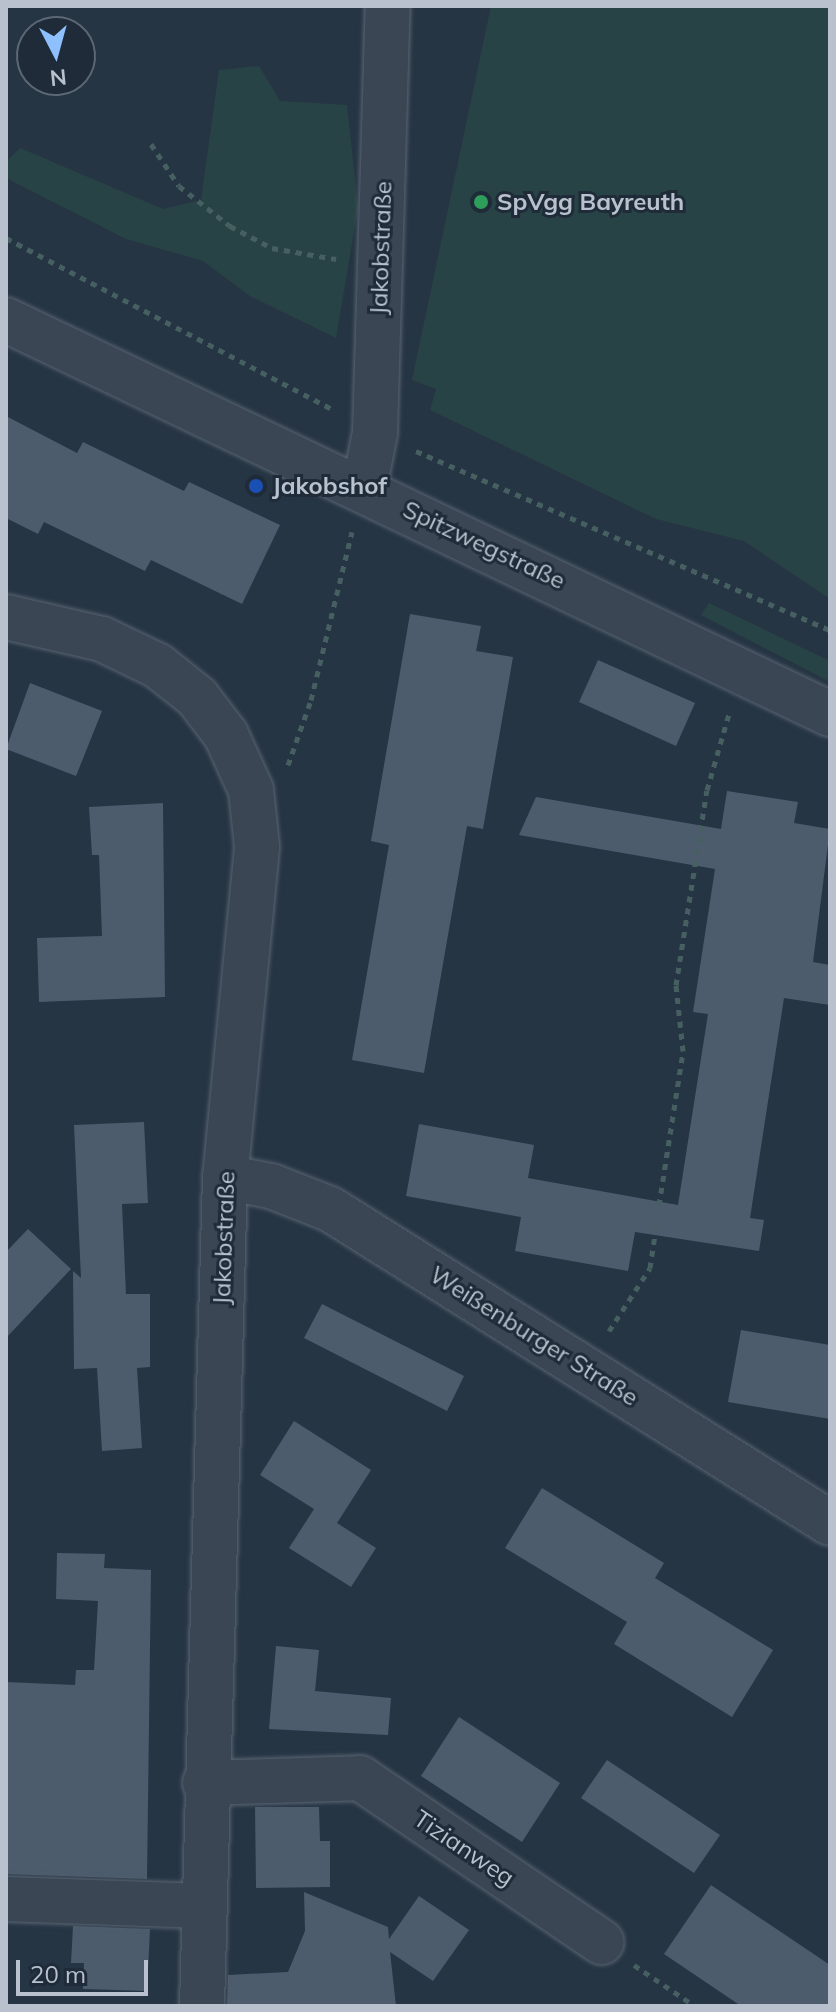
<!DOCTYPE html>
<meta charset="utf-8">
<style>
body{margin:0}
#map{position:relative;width:836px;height:2012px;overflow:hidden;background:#263544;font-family:Mulish,sans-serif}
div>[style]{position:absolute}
.green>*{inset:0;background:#284345}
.building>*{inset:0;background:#4c5c6d}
.path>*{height:5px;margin-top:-2.5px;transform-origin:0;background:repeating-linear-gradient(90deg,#466061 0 6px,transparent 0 12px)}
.roads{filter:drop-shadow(0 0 2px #596471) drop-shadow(0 0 2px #596471)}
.minor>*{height:44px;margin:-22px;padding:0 22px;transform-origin:22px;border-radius:22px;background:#3a4653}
.dots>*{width:22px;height:22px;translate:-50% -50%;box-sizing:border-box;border:4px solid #1f2b39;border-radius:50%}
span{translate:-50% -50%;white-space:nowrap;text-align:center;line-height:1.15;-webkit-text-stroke:6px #1f2b39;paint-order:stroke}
.poi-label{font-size:24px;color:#b8c1cd;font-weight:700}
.left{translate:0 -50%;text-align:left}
.street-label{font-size:24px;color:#b8c1cd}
.frame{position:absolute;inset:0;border:8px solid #b8c1cd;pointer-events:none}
.north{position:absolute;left:16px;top:16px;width:80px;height:80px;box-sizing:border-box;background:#1f2b39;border:2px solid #5c6774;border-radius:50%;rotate:174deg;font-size:22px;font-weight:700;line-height:32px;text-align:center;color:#b8c1cd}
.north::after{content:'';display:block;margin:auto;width:28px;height:36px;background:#8dc0fd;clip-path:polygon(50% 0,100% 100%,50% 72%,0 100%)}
.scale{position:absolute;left:16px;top:1960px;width:132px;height:36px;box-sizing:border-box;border:4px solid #b8c1cd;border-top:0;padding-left:10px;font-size:24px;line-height:28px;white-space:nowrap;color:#b8c1cd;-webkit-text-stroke:6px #1f2b39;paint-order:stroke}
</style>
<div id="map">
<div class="green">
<i style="clip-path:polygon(491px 6px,830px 6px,830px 599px,744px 541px,656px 519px,430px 410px,436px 389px,412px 380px)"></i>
<i style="clip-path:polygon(259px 66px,280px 101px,347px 105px,358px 208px,336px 338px,250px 296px,203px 261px,126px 239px,6px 178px,6px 162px,20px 148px,163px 209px,201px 200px,219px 70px)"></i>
<i style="clip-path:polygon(709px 603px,830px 661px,830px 682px,701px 615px)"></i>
</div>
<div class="building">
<i style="clip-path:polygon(6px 416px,77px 453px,83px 442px,184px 491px,189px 482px,280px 525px,242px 604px,151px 560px,145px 571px,44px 522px,38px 534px,6px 518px)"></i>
<i style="clip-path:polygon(410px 614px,481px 626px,476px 651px,513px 657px,483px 829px,467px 826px,424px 1073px,352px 1060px,389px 845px,371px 841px)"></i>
<i style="clip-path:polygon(598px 660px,695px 703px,676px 746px,579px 702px)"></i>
<i style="clip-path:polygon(30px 683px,102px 711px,76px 776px,6px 749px)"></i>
<i style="clip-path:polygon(727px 791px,798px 802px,794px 823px,830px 829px,813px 962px,830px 965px,830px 1005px,784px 998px,750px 1218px,764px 1220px,759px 1251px,635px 1232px,628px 1271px,515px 1251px,521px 1217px,406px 1196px,419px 1124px,534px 1145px,528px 1178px,678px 1205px,708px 1014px,693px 1012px,715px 869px,519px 835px,536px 797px,721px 829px)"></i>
<i style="clip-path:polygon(163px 803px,165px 997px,39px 1002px,37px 938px,102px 936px,99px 855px,92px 855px,89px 807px)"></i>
<i style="clip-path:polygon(144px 1122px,148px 1203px,122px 1204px,126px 1294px,150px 1294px,150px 1367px,137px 1368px,142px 1448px,102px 1451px,97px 1368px,74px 1369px,73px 1271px,81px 1278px,74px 1125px)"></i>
<i style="clip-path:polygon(28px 1229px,71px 1269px,6px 1338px,6px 1252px)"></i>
<i style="clip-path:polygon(322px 1304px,464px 1376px,447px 1411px,304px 1338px)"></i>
<i style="clip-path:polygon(741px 1330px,830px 1345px,830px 1419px,728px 1402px)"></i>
<i style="clip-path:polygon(294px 1421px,371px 1470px,337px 1523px,376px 1548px,351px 1587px,289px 1548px,314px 1509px,260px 1475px)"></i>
<i style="clip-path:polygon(542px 1488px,664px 1563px,655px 1578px,773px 1650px,732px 1717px,614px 1644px,627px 1622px,505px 1548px)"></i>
<i style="clip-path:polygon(57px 1553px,105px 1554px,104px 1568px,151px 1570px,147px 1879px,6px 1874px,6px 1682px,75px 1685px,76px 1670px,94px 1670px,98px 1601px,56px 1599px)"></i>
<i style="clip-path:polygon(276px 1646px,319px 1650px,315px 1691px,391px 1698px,388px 1735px,269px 1729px)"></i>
<i style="clip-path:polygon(459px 1717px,560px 1783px,522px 1842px,421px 1776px)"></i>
<i style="clip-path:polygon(607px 1760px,720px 1835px,694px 1873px,581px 1798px)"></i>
<i style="clip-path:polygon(255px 1807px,319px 1807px,320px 1841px,330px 1841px,330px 1887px,256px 1888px)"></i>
<i style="clip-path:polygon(711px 1885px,830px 1965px,830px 2006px,741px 2006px,664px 1954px)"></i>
<i style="clip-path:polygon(304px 1892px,388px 1927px,389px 1939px,419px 1896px,469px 1930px,433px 1981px,390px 1952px,396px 2006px,227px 2006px,228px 1975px,288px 1972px,305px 1931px)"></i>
<i style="clip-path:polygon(73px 1926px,150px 1929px,147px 1991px,83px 1989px,84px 1963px,71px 1963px)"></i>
</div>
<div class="path">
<i style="left:151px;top:144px;width:50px;rotate:56.3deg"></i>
<i style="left:179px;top:186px;width:65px;rotate:38.1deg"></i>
<i style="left:230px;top:226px;width:47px;rotate:27.6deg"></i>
<i style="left:272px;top:248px;width:65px;rotate:9.8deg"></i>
<i style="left:6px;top:238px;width:368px;rotate:27.7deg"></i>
<i style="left:416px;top:451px;width:451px;rotate:23.4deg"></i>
<i style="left:288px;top:765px;width:69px;rotate:-70.5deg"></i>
<i style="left:311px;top:700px;width:173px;rotate:-76.3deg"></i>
<i style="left:659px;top:1205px;width:156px;rotate:-81.1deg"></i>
<i style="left:683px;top:1051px;width:66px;rotate:-96.1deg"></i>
<i style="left:676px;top:985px;width:197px;rotate:-81deg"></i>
<i style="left:707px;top:790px;width:79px;rotate:-73.9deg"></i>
<i style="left:609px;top:1331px;width:75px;rotate:-56.9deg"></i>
<i style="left:650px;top:1268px;width:40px;rotate:-81.5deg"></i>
<i style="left:634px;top:1965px;width:73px;rotate:33.9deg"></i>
</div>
<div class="roads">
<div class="minor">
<i style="left:6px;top:320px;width:913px;rotate:25.56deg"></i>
<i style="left:364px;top:489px;width:57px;rotate:-78.9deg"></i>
<i style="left:375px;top:433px;width:427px;rotate:-88.3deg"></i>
<i style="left:6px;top:617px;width:98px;rotate:12.9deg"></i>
<i style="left:102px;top:639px;width:62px;rotate:25.7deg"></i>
<i style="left:158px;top:666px;width:50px;rotate:38.5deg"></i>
<i style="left:197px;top:697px;width:48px;rotate:52.7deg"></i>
<i style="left:226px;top:735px;width:60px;rotate:65.6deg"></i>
<i style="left:251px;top:790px;width:57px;rotate:84deg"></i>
<i style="left:257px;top:847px;width:332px;rotate:95.5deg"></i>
<i style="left:225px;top:1177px;width:829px;rotate:91.59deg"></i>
<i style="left:225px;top:1177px;width:47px;rotate:11.1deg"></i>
<i style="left:271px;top:1186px;width:63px;rotate:21.3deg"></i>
<i style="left:330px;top:1209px;width:590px;rotate:32.13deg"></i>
<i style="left:205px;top:1783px;width:155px;rotate:-1.8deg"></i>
<i style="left:360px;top:1778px;width:292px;rotate:34.2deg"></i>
<i style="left:6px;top:1899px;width:197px;rotate:2deg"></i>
</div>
</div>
<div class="dots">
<i style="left:481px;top:202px;background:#2e9e5b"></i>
<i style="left:256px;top:486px;background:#1a4fb4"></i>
</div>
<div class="poi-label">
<span class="left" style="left:497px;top:202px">SpVgg Bayreuth</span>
<span class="left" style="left:272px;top:486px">Jakobshof</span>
</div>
<div class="street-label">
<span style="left:381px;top:248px;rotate:-88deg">Jakobstraße</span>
<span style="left:484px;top:545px;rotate:25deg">Spitzwegstraße</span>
<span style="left:224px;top:1238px;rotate:-88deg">Jakobstraße</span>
<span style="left:534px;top:1336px;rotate:32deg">Weißenburger Straße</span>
<span style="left:464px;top:1848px;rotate:34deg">Tizianweg</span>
</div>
<div class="frame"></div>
<div class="north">N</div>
<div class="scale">20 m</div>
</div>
